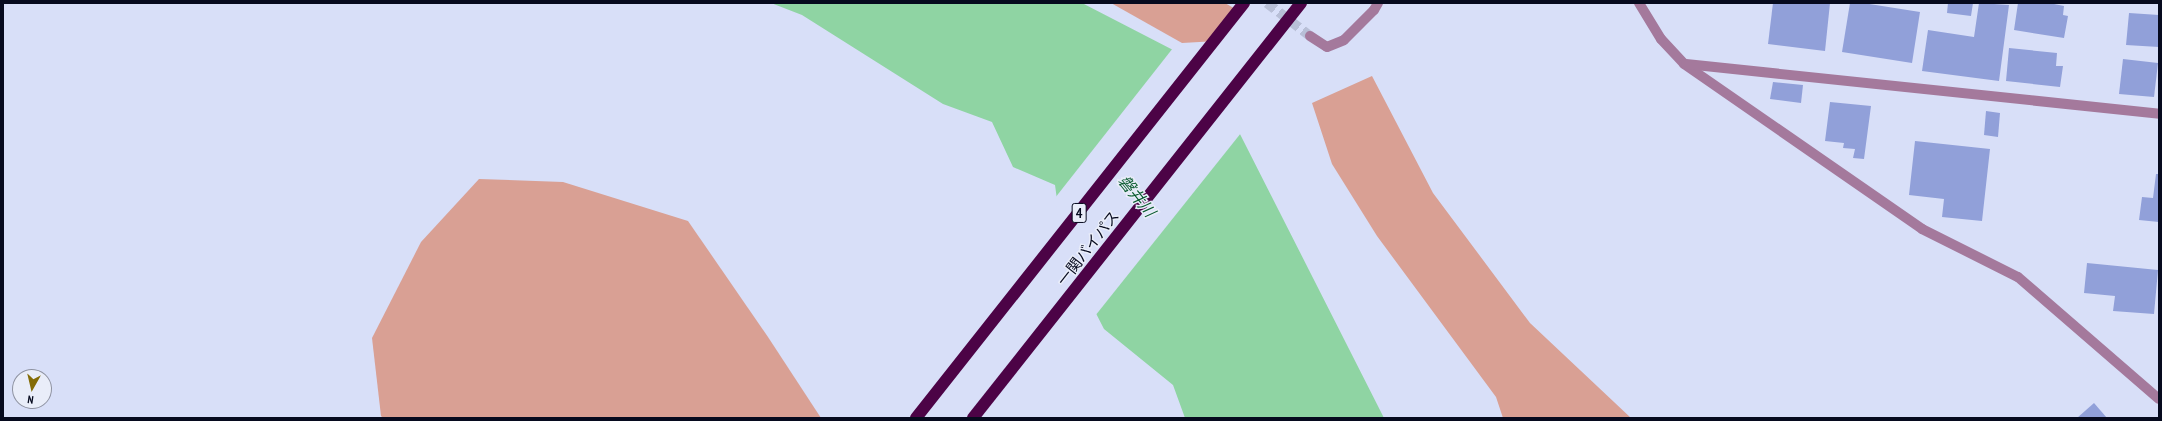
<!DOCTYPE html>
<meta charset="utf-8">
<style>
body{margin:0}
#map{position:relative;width:2162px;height:421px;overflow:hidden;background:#d8dff8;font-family:"PT Sans Narrow","Noto Sans JP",sans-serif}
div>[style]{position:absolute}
.green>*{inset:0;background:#d9a094}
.water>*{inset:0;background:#8fd4a3}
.pier>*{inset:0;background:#d8dff8}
.building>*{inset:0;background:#91a0d9}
.street-tunnel>*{height:10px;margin-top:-5px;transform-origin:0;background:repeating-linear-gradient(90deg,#b8bfd7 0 10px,transparent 0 15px)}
.street>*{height:10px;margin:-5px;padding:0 5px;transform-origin:5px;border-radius:5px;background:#a4799c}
.highway>*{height:12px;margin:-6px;padding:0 6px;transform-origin:6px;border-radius:6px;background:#4c0346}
span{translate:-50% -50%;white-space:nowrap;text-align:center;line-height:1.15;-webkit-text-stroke:3px #e9edf9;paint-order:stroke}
.shield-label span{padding:1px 3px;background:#e9edf9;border:1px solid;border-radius:3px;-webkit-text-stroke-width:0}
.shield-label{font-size:14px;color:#060a1e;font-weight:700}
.street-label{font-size:15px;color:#060a1e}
.water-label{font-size:16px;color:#0a5b2f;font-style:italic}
.frame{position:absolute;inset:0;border:4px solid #060a1e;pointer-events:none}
.north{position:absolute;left:12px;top:369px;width:40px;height:40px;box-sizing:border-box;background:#e9edf9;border:1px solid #8e92a1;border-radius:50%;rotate:188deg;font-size:11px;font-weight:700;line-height:16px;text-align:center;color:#060a1e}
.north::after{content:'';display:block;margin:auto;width:14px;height:18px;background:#846c07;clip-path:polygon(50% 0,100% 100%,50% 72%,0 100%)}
</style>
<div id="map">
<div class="green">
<i style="clip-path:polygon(1111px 3px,1225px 3px,1237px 10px,1217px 41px,1182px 43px)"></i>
<i style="clip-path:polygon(1372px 76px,1433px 193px,1530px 323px,1631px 418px,1503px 418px,1496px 397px,1377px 236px,1332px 164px,1312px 103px)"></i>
<i style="clip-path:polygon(479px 179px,563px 182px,688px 221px,768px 337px,821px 418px,383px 418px,381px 416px,372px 338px,421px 242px)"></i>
</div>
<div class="water">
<i style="clip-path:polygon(771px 3px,1082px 3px,1206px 67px,1384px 418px,1185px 418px,1173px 385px,1104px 329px,1064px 251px,1055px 185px,1013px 167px,992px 122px,943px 104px,802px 15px)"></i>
</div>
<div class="pier">
<i style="clip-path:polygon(1173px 48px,1208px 66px,1241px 133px,1095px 316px,1062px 252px,1055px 198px)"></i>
</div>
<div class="building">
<i style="clip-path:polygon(1773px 3px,1830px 3px,1825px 51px,1768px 44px)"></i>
<i style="clip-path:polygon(1850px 3px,1863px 3px,1920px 12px,1912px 63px,1842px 52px)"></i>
<i style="clip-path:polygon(1948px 3px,1973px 3px,1971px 16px,1947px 13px)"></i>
<i style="clip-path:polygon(1979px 3px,2009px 5px,1999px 81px,1922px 71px,1928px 30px,1974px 37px)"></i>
<i style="clip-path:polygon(2018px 3px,2049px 3px,2064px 6px,2063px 15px,2068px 16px,2064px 38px,2014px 30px)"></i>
<i style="clip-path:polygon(2129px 13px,2159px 15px,2159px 47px,2126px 45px)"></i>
<i style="clip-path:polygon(2009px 48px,2057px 53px,2056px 66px,2063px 66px,2060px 87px,2006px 81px)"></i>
<i style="clip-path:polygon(2123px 59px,2158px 63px,2154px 97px,2119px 94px)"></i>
<i style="clip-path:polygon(1773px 82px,1803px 85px,1801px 103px,1770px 99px)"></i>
<i style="clip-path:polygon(1830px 102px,1871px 106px,1864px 159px,1853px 158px,1855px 149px,1843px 148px,1844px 143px,1825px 141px)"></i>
<i style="clip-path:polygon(1986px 111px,2000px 113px,1998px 137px,1984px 135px)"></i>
<i style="clip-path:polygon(1915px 141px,1990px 149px,1982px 221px,1942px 217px,1944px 199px,1909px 195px)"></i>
<i style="clip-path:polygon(2156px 174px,2159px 174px,2159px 222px,2139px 220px,2142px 197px,2153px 198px)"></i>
<i style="clip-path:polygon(2087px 263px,2158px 270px,2154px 314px,2113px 311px,2115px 296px,2084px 293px)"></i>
<i style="clip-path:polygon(2094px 403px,2107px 418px,2077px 418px)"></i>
</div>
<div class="street-tunnel">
<i style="left:1267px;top:3px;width:54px;rotate:37.5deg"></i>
</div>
<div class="street">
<i style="left:1639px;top:3px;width:42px;rotate:58.6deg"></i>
<i style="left:1661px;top:39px;width:34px;rotate:47deg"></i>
<i style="left:1684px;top:64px;width:290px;rotate:34.7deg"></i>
<i style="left:1922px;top:229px;width:107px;rotate:26.6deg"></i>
<i style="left:2018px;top:277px;width:186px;rotate:40.9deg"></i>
<i style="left:1310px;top:36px;width:20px;rotate:33deg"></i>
<i style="left:1327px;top:47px;width:18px;rotate:-22deg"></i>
<i style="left:1344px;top:40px;width:42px;rotate:-45deg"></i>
<i style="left:1374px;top:10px;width:8px;rotate:-60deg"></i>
<i style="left:1686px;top:64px;width:476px;rotate:6deg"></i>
</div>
<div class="highway">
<i style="left:916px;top:418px;width:529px;rotate:-51.68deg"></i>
<i style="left:973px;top:418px;width:529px;rotate:-51.68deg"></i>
</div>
<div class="shield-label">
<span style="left:1079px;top:213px">4</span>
</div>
<div class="street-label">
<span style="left:1088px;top:248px;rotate:-52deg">一関バイパス</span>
</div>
<div class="water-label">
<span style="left:1137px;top:196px;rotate:51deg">磐井川</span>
</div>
<div class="frame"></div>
<div class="north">N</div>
</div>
